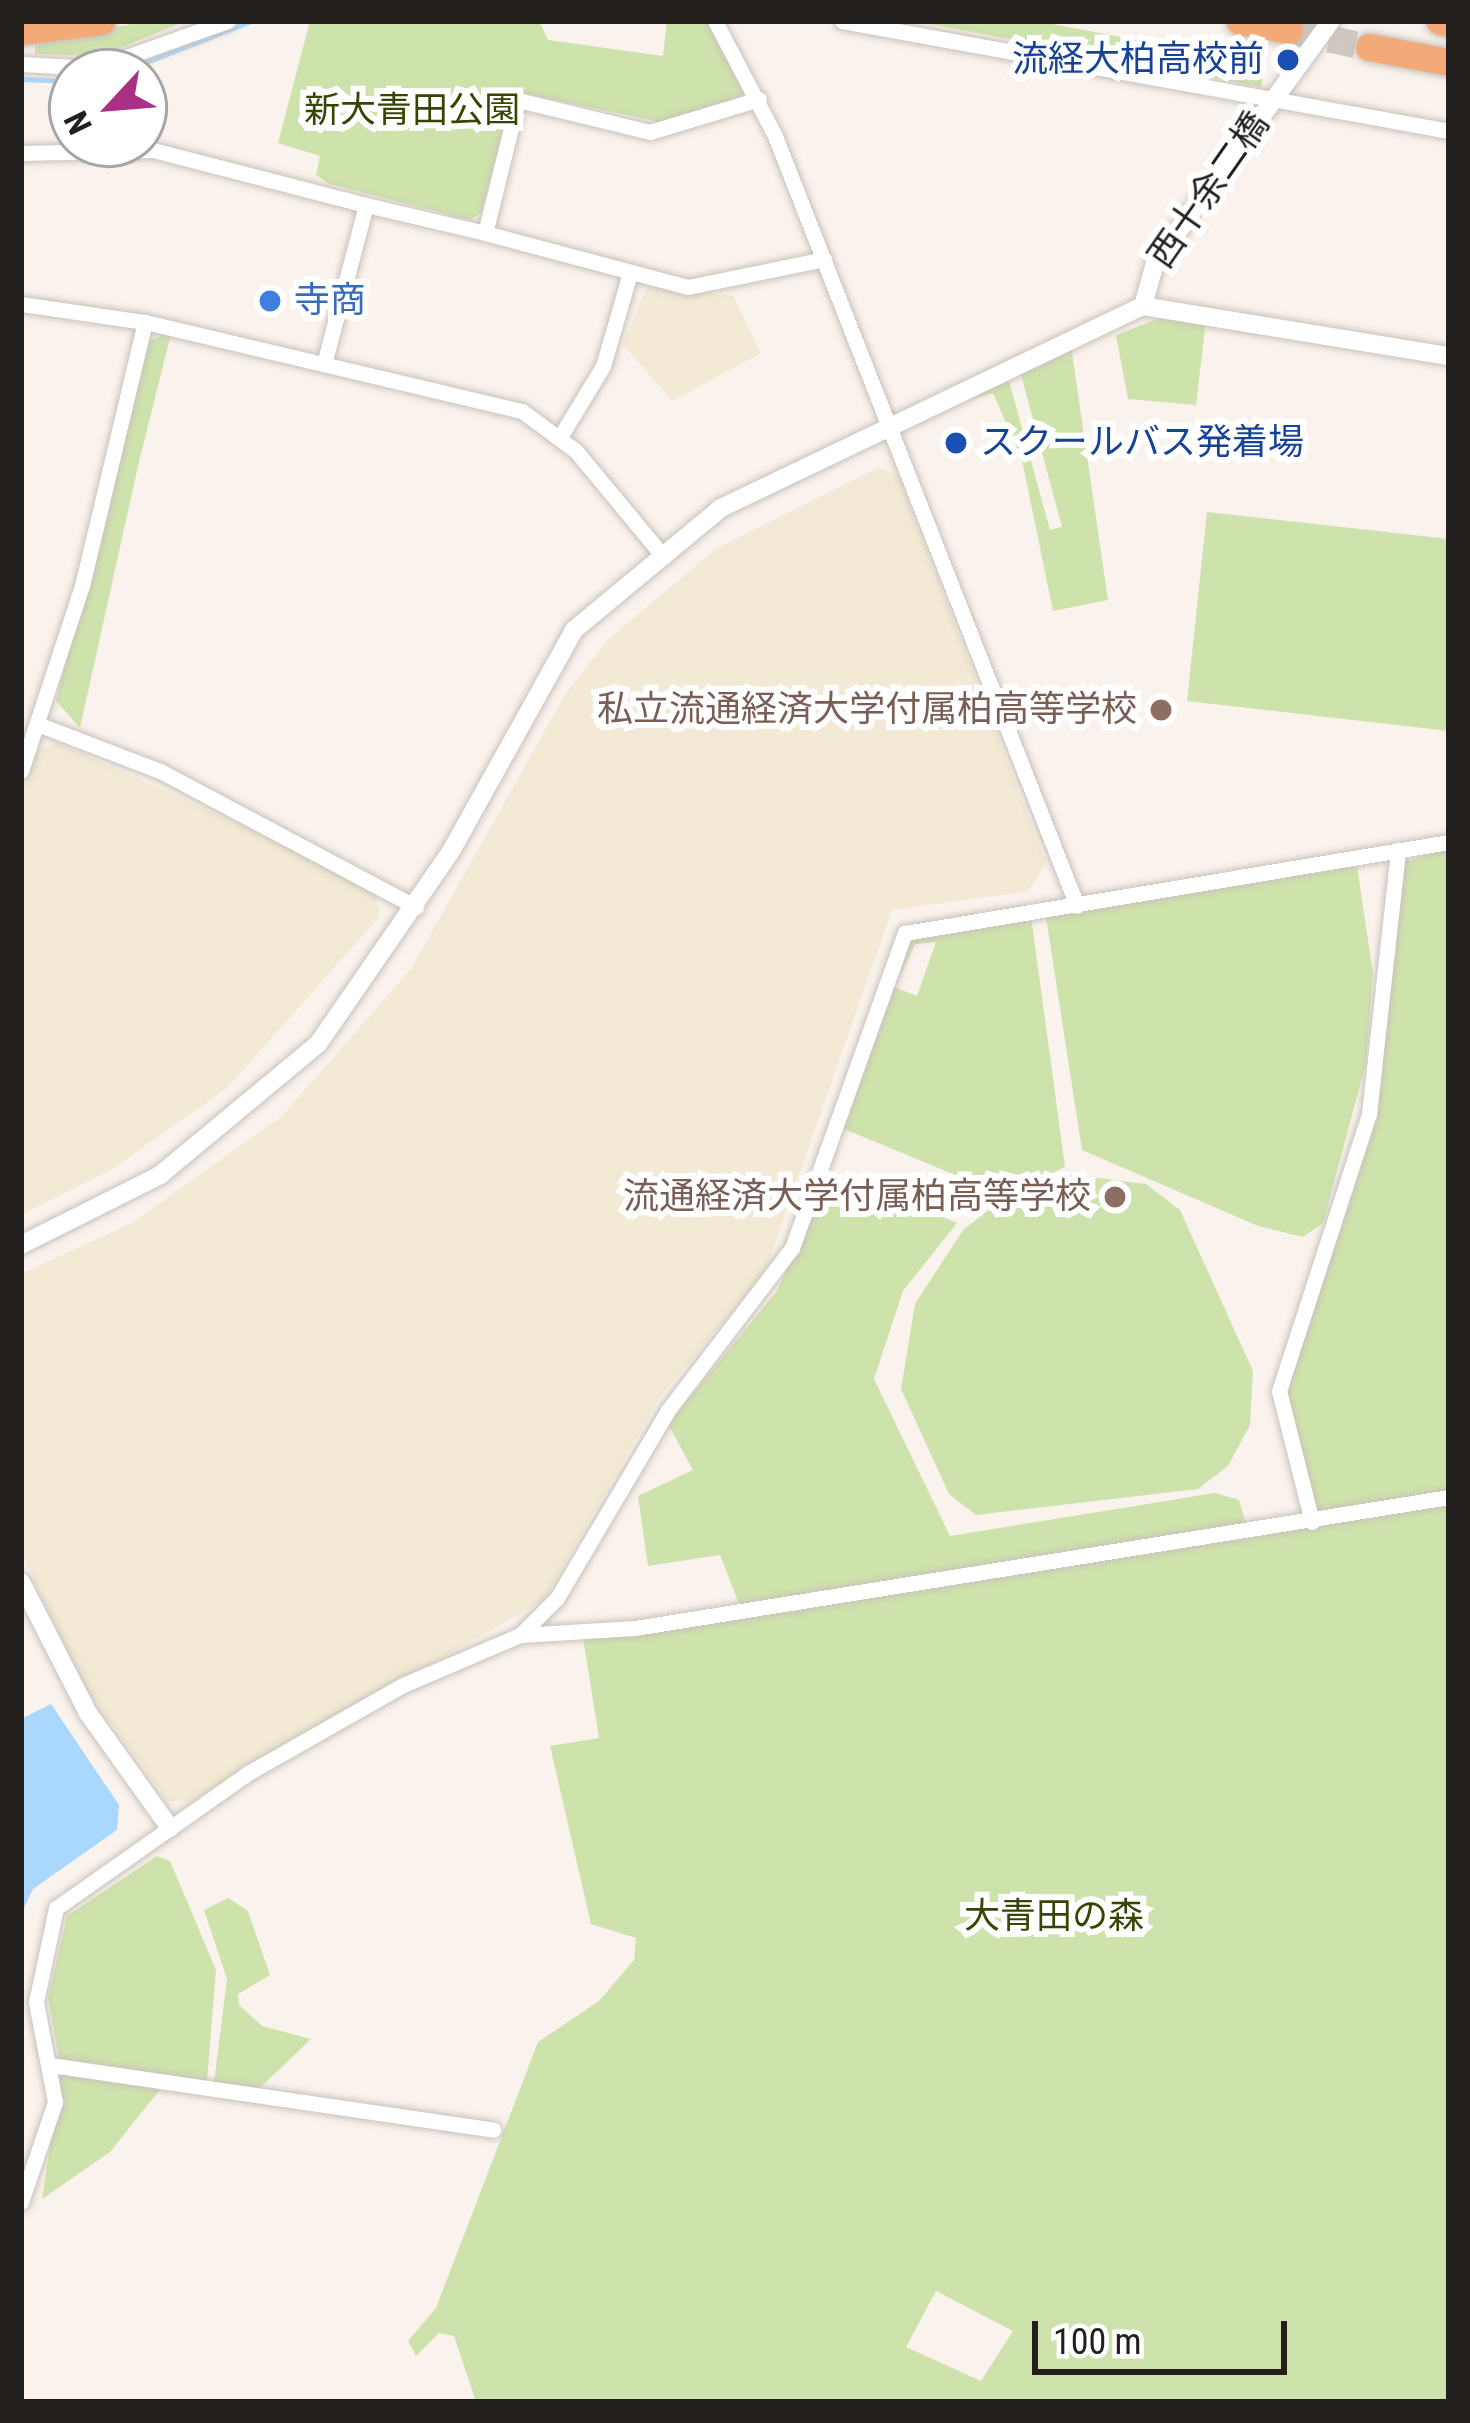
<!DOCTYPE html>
<meta charset="utf-8">
<style>
body{margin:0}
#map{position:relative;width:1470px;height:2423px;overflow:hidden;background:#faf2ec;font-family:"Roboto Condensed","Noto Sans JP",sans-serif}
div>[style]{position:absolute}
.industrial>*{inset:0;background:#f2ead4}
.green>*{inset:0;background:#cee3ab}
.water>*{inset:0;background:#aad7fe}
.stream>*{height:4.5px;margin:-2.25px;padding:0 2.25px;transform-origin:2.25px;border-radius:2.25px;background:#aad7fe}
.motorway-tunnel>*{height:27px;margin-top:-13.5px;transform-origin:0;background:repeating-linear-gradient(90deg,#cfc8c3 0 27px,transparent 0 41px)}
.roads{filter:drop-shadow(0 0 3px #c9c2bb) drop-shadow(0 0 3px #c9c2bb)}
.minor>*{height:15px;margin:-7.5px;padding:0 7.5px;transform-origin:7.5px;border-radius:7.5px;background:#fff}
.tertiary>*{height:18px;margin:-9px;padding:0 9px;transform-origin:9px;border-radius:9px;background:#fff}
.motorway>*{height:27px;margin:-13.5px;padding:0 13.5px;transform-origin:13.5px;border-radius:13.5px;background:#f4a979}
.dots>*{width:33px;height:33px;translate:-50% -50%;box-sizing:border-box;border:6px solid #fff;border-radius:50%}
span{translate:-50% -50%;white-space:nowrap;text-align:center;line-height:1.15;-webkit-text-stroke:12px #fff;paint-order:stroke}
.transit-label{font-size:36px;color:#164399}
.right{translate:-100% -50%;text-align:right}
.left{translate:0 -50%;text-align:left}
.park-label{font-size:36px;color:#344602}
.street-label{font-size:36px;color:#221f1d}
.shop-label{font-size:36px;color:#366cbe}
.education-label{font-size:36px;color:#785e54}
.frame{position:absolute;inset:0;border:24px solid #221f1d;pointer-events:none}
.north{position:absolute;left:48px;top:48px;width:120px;height:120px;box-sizing:border-box;background:#fff;border:3px solid #a7a5a5;border-radius:50%;rotate:244deg;font-size:33px;font-weight:700;line-height:48px;text-align:center;color:#221f1d}
.north::after{content:'';display:block;margin:auto;width:42px;height:54px;background:#a93085;clip-path:polygon(50% 0,100% 100%,50% 72%,0 100%)}
.scale{position:absolute;left:1032px;top:2321px;width:255px;height:54px;box-sizing:border-box;border:6px solid #221f1d;border-top:0;padding-left:15px;font-size:36px;line-height:42px;white-space:nowrap;color:#221f1d;-webkit-text-stroke:9px #fff;paint-order:stroke}
</style>
<div id="map">
<div class="industrial">
<i style="clip-path:polygon(647px 287px,733px 296px,761px 353px,672px 401px,623px 344px)"></i>
<i style="clip-path:polygon(878px 468px,898px 475px,1046px 863px,1028px 891px,892px 910px,765px 1272px,659px 1398px,544px 1600px,190px 1801px,167px 1801px,81px 1682px,21px 1551px,21px 1274px,132px 1223px,282px 1116px,411px 969px,566px 693px,607px 641px,714px 550px)"></i>
<i style="clip-path:polygon(58px 743px,275px 840px,376px 895px,380px 916px,227px 1088px,112px 1169px,21px 1215px,21px 785px,37px 750px)"></i>
</div>
<div class="green">
<i style="clip-path:polygon(146px 21px,186px 21px,100px 56px,35px 54px,35px 44px)"></i>
<i style="clip-path:polygon(310px 21px,539px 21px,548px 40px,663px 56px,667px 21px,707px 21px,746px 87px,741px 98px,664px 123px,513px 91px,481px 213px,470px 220px,329px 184px,316px 175px,320px 156px,278px 143px)"></i>
<i style="clip-path:polygon(914px 21px,1036px 21px,1265px 64px,1261px 87px)"></i>
<i style="clip-path:polygon(1160px 318px,1206px 320px,1196px 405px,1128px 399px,1116px 335px)"></i>
<i style="clip-path:polygon(172px 330px,138px 466px,80px 728px,56px 701px,148px 342px)"></i>
<i style="clip-path:polygon(1071px 346px,1108px 600px,1053px 611px,1022px 460px,993px 393px,964px 401px,1008px 377px,1050px 530px,1062px 527px,1020px 371px)"></i>
<i style="clip-path:polygon(1207px 512px,1449px 539px,1449px 731px,1187px 701px)"></i>
<i style="clip-path:polygon(evenodd,1449px 847px,1449px 2402px,476px 2402px,454px 2336px,439px 2333px,416px 2356px,408px 2341px,436px 2308px,538px 2042px,599px 2001px,634px 1960px,636px 1938px,591px 1924px,550px 1746px,599px 1738px,583px 1638px,743px 1614px,720px 1555px,648px 1566px,638px 1496px,693px 1470px,668px 1424px,777px 1291px,829px 1171px,957px 1223px,903px 1291px,874px 1379px,950px 1536px,1215px 1493px,1239px 1500px,1250px 1538px,1316px 1526px,1285px 1392px,1377px 1114px,1401px 863px,1449px 847px,936px 2291px,1013px 2331px,981px 2381px,906px 2347px,936px 2291px)"></i>
<i style="clip-path:polygon(1357px 866px,1373px 974px,1366px 1063px,1323px 1223px,1303px 1237px,1258px 1226px,1082px 1150px,1046px 917px)"></i>
<i style="clip-path:polygon(1031px 916px,1065px 1167px,1004px 1195px,844px 1129px,894px 987px,917px 996px,936px 942px,915px 944px,901px 974px,910px 936px)"></i>
<i style="clip-path:polygon(1065px 1174px,1146px 1184px,1180px 1210px,1253px 1371px,1250px 1425px,1228px 1466px,1198px 1489px,976px 1515px,949px 1494px,901px 1389px,915px 1304px,963px 1230px,1004px 1198px)"></i>
<i style="clip-path:polygon(157px 1856px,170px 1861px,216px 1970px,207px 2081px,59px 2058px,48px 1998px,67px 1916px)"></i>
<i style="clip-path:polygon(228px 1898px,248px 1911px,270px 1975px,238px 1994px,239px 2005px,262px 2026px,311px 2039px,259px 2089px,214px 2082px,227px 1979px,204px 1910px)"></i>
<i style="clip-path:polygon(61px 2072px,165px 2083px,110px 2152px,42px 2199px)"></i>
</div>
<div class="water">
<i style="clip-path:polygon(51px 1704px,119px 1805px,117px 1830px,33px 1889px,21px 1914px,21px 1719px)"></i>
</div>
<div class="stream">
<i style="left:121px;top:72px;width:140px;rotate:-21.4deg"></i>
<i style="left:21px;top:79px;width:51px;rotate:2.2deg"></i>
</div>
<div class="motorway-tunnel">
<i style="left:1289px;top:30px;width:82px;rotate:12deg"></i>
</div>
<div class="roads">
<div class="minor">
<i style="left:715px;top:21px;width:130px;rotate:62.4deg"></i>
<i style="left:775px;top:136px;width:827px;rotate:68.58deg"></i>
<i style="left:842px;top:21px;width:617px;rotate:10.27deg"></i>
<i style="left:21px;top:64px;width:74px;rotate:3.1deg"></i>
<i style="left:95px;top:68px;width:141px;rotate:-19.5deg"></i>
<i style="left:759px;top:99px;width:114px;rotate:163.2deg"></i>
<i style="left:650px;top:132px;width:136px;rotate:-166.4deg"></i>
<i style="left:518px;top:100px;width:137px;rotate:103.9deg"></i>
<i style="left:485px;top:233px;width:210px;rotate:14.9deg"></i>
<i style="left:688px;top:287px;width:139px;rotate:-11.6deg"></i>
<i style="left:21px;top:153px;width:132px;rotate:-1.3deg"></i>
<i style="left:153px;top:150px;width:220px;rotate:14.5deg"></i>
<i style="left:21px;top:304px;width:125px;rotate:8.3deg"></i>
<i style="left:145px;top:322px;width:387px;rotate:13.3deg"></i>
<i style="left:522px;top:411px;width:67px;rotate:36.5deg"></i>
<i style="left:576px;top:451px;width:129px;rotate:50.4deg"></i>
<i style="left:324px;top:364px;width:164px;rotate:-75.2deg"></i>
<i style="left:366px;top:205px;width:122px;rotate:13.2deg"></i>
<i style="left:560px;top:437px;width:83px;rotate:-58.8deg"></i>
<i style="left:603px;top:366px;width:97px;rotate:-73.8deg"></i>
<i style="left:40px;top:725px;width:129px;rotate:21deg"></i>
<i style="left:160px;top:771px;width:290px;rotate:28deg"></i>
<i style="left:21px;top:771px;width:195px;rotate:-71.8deg"></i>
<i style="left:82px;top:586px;width:271px;rotate:-76.6deg"></i>
<i style="left:1312px;top:1522px;width:135px;rotate:-104.1deg"></i>
<i style="left:1279px;top:1391px;width:291px;rotate:-72deg"></i>
<i style="left:1369px;top:1114px;width:266px;rotate:-83.7deg"></i>
<i style="left:520px;top:1635px;width:115px;rotate:-3.5deg"></i>
<i style="left:635px;top:1628px;width:824px;rotate:-9.14deg"></i>
<i style="left:50px;top:2065px;width:448px;rotate:8.3deg"></i>
<i style="left:21px;top:2202px;width:106px;rotate:-71.2deg"></i>
<i style="left:55px;top:2102px;width:102px;rotate:-100.8deg"></i>
<i style="left:36px;top:2002px;width:96px;rotate:-78deg"></i>
<i style="left:56px;top:1908px;width:235px;rotate:-35.1deg"></i>
<i style="left:248px;top:1773px;width:178px;rotate:-29.6deg"></i>
<i style="left:403px;top:1685px;width:127px;rotate:-23.1deg"></i>
<i style="left:520px;top:1635px;width:52px;rotate:-45deg"></i>
<i style="left:557px;top:1598px;width:218px;rotate:-59.4deg"></i>
<i style="left:668px;top:1410px;width:204px;rotate:-52.6deg"></i>
<i style="left:792px;top:1248px;width:335px;rotate:-70.3deg"></i>
<i style="left:905px;top:933px;width:552px;rotate:-9.5deg"></i>
</div>
<div class="tertiary">
<i style="left:1143px;top:306px;width:45px;rotate:-74.4deg"></i>
<i style="left:1155px;top:263px;width:299px;rotate:-54deg"></i>
<i style="left:21px;top:1245px;width:156px;rotate:-26.7deg"></i>
<i style="left:160px;top:1175px;width:205px;rotate:-39.7deg"></i>
<i style="left:318px;top:1044px;width:232px;rotate:-55.4deg"></i>
<i style="left:450px;top:853px;width:255px;rotate:-60.9deg"></i>
<i style="left:574px;top:630px;width:191px;rotate:-39.7deg"></i>
<i style="left:721px;top:508px;width:468px;rotate:-25.6deg"></i>
<i style="left:1143px;top:306px;width:310px;rotate:9.3deg"></i>
<i style="left:21px;top:1582px;width:147px;rotate:62.9deg"></i>
<i style="left:88px;top:1713px;width:141px;rotate:54.5deg"></i>
</div>
<div class="motorway">
<i style="left:1240px;top:21px;width:50px;rotate:10.4deg"></i>
<i style="left:1440px;top:21px;width:9px;rotate:13deg"></i>
<i style="left:21px;top:31px;width:81px;rotate:-7.1deg"></i>
<i style="left:1369px;top:47px;width:81px;rotate:10.6deg"></i>
</div>
</div>
<div class="dots">
<i style="left:1288px;top:60px;background:#1a4fb4"></i>
<i style="left:270px;top:301px;background:#3f7fe0"></i>
<i style="left:956px;top:443px;background:#1a4fb4"></i>
<i style="left:1161px;top:710px;background:#8d6e63"></i>
<i style="left:1115px;top:1197px;background:#8d6e63"></i>
</div>
<div class="transit-label">
<span class="right" style="left:1264px;top:60px">流経大柏高校前</span>
<span class="left" style="left:980px;top:443px">スクールバス発着場</span>
</div>
<div class="park-label">
<span style="left:412px;top:111px">新大青田公園</span>
<span style="left:1054px;top:1917px">大青田の森</span>
</div>
<div class="street-label">
<span style="left:1209px;top:190px;rotate:-55deg">西十余二橋</span>
</div>
<div class="shop-label">
<span class="left" style="left:294px;top:301px">寺商</span>
</div>
<div class="education-label">
<span class="right" style="left:1137px;top:710px">私立流通経済大学付属柏高等学校</span>
<span class="right" style="left:1091px;top:1197px">流通経済大学付属柏高等学校</span>
</div>
<div class="frame"></div>
<div class="north">N</div>
<div class="scale">100 m</div>
</div>
